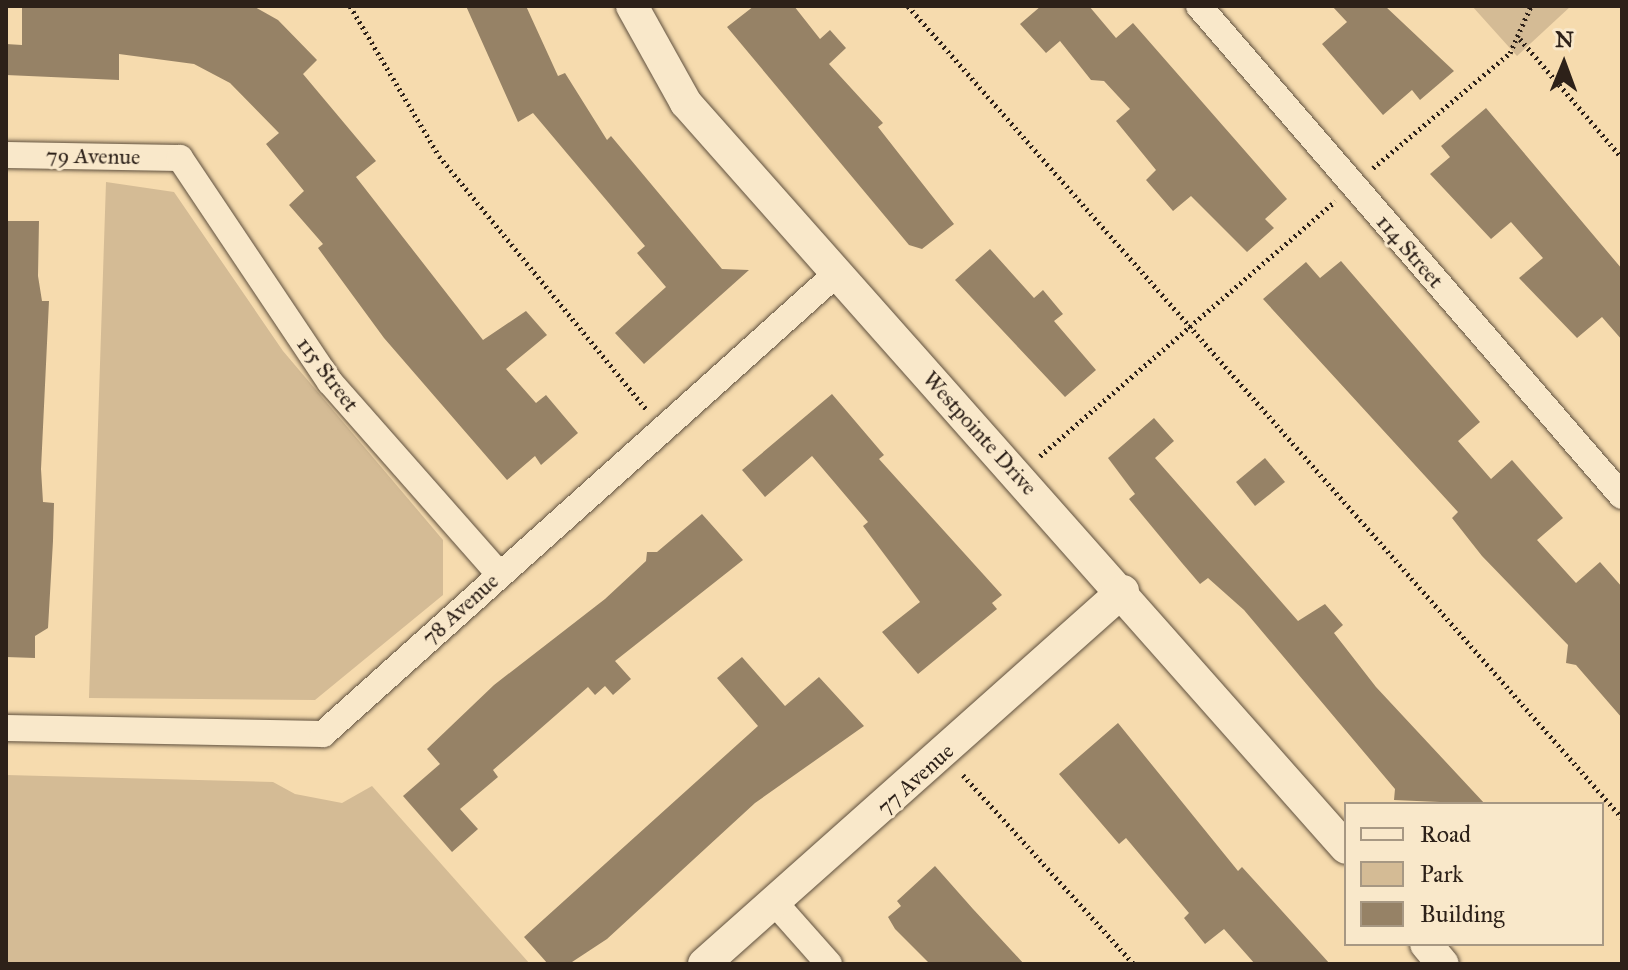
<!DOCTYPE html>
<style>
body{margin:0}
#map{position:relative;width:1628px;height:970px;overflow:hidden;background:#f6dbae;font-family:"IM FELL Great Primer",serif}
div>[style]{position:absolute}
.green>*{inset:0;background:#d4bb95}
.building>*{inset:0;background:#968266}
.path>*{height:5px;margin-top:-2.5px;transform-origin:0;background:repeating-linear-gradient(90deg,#2d2119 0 2px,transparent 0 6px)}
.roads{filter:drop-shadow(0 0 2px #5f503e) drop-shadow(0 0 2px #5f503e)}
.minor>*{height:26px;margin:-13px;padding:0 13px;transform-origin:13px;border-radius:13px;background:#f9e8ca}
.tertiary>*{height:32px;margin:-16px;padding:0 16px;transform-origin:16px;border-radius:16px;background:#f9e8ca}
span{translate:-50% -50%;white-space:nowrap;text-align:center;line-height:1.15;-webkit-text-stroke:6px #f9e8ca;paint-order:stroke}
.street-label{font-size:22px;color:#2d2119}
.frame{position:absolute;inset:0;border:8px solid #2d2119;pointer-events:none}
.legend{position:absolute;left:1344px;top:802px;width:260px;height:144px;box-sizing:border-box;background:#f9e8ca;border:2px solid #a79883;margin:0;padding:10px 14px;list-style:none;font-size:24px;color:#2d2119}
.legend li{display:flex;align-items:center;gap:16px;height:40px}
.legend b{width:40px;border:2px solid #a79883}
.north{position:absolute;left:1524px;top:24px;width:80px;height:80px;-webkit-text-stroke:6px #f9e8ca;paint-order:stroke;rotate:1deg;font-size:22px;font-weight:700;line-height:32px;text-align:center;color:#2d2119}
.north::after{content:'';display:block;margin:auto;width:28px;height:36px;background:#2d2119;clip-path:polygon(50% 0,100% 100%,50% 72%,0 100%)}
</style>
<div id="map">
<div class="green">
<i style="clip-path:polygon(1472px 6px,1571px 6px,1517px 56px)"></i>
<i style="clip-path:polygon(106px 182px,174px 192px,283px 351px,443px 540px,443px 595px,315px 700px,89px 698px)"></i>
<i style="clip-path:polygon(6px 775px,273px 782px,295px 794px,342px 803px,372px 786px,530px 964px,6px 964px)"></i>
</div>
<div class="building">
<i style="clip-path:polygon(22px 6px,253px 6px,278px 20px,317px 60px,303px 74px,376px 161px,356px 177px,483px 340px,526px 311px,547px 335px,506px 369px,536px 403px,546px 395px,578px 433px,541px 465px,535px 456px,507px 480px,384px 338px,318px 248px,323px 244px,289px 205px,304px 191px,266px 144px,279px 133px,230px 83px,194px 64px,119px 54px,119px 80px,6px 75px,6px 44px,22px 45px)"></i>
<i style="clip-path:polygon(466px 6px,526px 6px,558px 76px,565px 73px,607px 140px,611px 136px,722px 269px,749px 270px,644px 364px,615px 333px,666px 287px,637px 253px,645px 246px,533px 113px,518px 122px)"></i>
<i style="clip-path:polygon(754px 6px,794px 6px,820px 39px,830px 30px,846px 48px,829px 64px,883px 123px,878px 127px,954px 224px,922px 249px,909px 245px,727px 27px)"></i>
<i style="clip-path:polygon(1041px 6px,1089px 6px,1116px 38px,1133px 23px,1287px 199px,1265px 219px,1274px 228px,1247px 252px,1191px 196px,1173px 211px,1146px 180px,1156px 170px,1116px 121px,1130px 109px,1104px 81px,1091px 80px,1060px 41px,1046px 53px,1020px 24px)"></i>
<i style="clip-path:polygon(1332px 6px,1385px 6px,1454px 71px,1420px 100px,1412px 90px,1383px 115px,1322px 44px,1347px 22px)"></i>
<i style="clip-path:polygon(1486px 108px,1622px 269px,1622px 340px,1602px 317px,1577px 338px,1519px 278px,1543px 258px,1511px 222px,1491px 239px,1430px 174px,1450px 157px,1441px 146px)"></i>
<i style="clip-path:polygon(6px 221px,39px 221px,38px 276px,42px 301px,49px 301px,41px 469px,43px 502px,54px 503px,53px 541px,48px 628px,35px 636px,35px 658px,6px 657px)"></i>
<i style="clip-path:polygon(990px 249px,1034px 298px,1043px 290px,1063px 314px,1054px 321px,1096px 370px,1065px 397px,955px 280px)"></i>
<i style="clip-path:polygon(1341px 261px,1480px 422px,1458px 441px,1491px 479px,1512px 460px,1563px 518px,1537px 540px,1576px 583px,1600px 562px,1622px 587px,1622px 718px,1576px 665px,1566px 663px,1568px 645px,1482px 556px,1452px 518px,1458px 512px,1263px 299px,1306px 262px,1320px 278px)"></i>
<i style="clip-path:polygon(832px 394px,884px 455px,879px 459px,1002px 595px,992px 603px,997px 609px,918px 674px,882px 632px,920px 602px,863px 526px,868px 522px,812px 456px,765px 497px,742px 470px)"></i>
<i style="clip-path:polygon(1154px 418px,1174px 441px,1155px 458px,1298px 621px,1325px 604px,1343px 625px,1334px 633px,1376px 687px,1485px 804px,1394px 800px,1395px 789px,1244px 610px,1208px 578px,1200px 584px,1182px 563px,1129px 499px,1135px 494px,1108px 458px)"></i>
<i style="clip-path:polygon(1265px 458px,1285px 482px,1255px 506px,1236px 482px)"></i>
<i style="clip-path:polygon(702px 514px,743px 560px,615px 661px,631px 679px,613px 695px,605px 686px,595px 695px,588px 687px,493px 770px,498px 777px,460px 809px,478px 829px,452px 852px,403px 796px,440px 764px,427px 749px,494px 685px,605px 599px,646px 561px,647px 552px,657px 552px)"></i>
<i style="clip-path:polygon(742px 657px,785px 706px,819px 677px,864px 726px,755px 803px,607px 939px,569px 964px,548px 964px,524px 937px,758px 726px,717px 678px)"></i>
<i style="clip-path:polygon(1118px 723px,1238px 871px,1242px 867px,1330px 964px,1255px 964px,1224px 929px,1205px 944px,1184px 918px,1189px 913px,1126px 838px,1119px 844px,1059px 774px)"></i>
<i style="clip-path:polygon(935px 866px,973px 909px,1024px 964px,930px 964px,895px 929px,888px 917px,901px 906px,897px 901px)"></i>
</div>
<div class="path">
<i style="left:350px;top:6px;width:174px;rotate:59.3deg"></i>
<i style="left:439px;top:156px;width:328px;rotate:50.7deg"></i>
<i style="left:908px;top:6px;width:1081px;rotate:48.67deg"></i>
<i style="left:1520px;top:39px;width:157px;rotate:49.4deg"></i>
<i style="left:1373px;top:168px;width:179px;rotate:-40deg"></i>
<i style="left:1510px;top:53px;width:51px;rotate:-65.9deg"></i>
<i style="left:1040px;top:456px;width:390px;rotate:-40.8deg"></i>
<i style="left:963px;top:775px;width:255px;rotate:47.9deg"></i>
</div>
<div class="roads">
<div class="minor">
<i style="left:1199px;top:6px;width:647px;rotate:49.2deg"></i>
<i style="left:6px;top:155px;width:174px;rotate:1deg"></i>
<i style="left:180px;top:158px;width:270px;rotate:56.2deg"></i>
<i style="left:330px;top:382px;width:256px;rotate:48.6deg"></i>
<i style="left:6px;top:728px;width:317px;rotate:1.1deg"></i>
<i style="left:323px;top:734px;width:689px;rotate:-41.88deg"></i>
<i style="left:776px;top:904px;width:80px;rotate:48.5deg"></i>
</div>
<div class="tertiary">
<i style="left:632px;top:6px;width:111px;rotate:60.9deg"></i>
<i style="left:686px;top:103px;width:995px;rotate:48.46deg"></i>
<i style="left:1426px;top:944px;width:26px;rotate:50deg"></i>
<i style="left:704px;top:964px;width:561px;rotate:-41.68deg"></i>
</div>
</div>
<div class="street-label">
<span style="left:93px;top:156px;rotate:1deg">79 Avenue</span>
<span style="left:1410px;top:251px;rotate:49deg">114 Street</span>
<span style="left:328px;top:374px;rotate:53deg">115 Street</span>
<span style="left:980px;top:433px;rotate:48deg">Westpointe Drive</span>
<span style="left:460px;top:609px;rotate:-42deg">78 Avenue</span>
<span style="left:915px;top:779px;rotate:-42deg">77 Avenue</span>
</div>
<div class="frame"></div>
<ul class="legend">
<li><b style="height:10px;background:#f9e8ca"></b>Road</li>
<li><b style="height:22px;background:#d4bb95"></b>Park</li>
<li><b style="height:22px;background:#968266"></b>Building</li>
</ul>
<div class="north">N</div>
</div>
